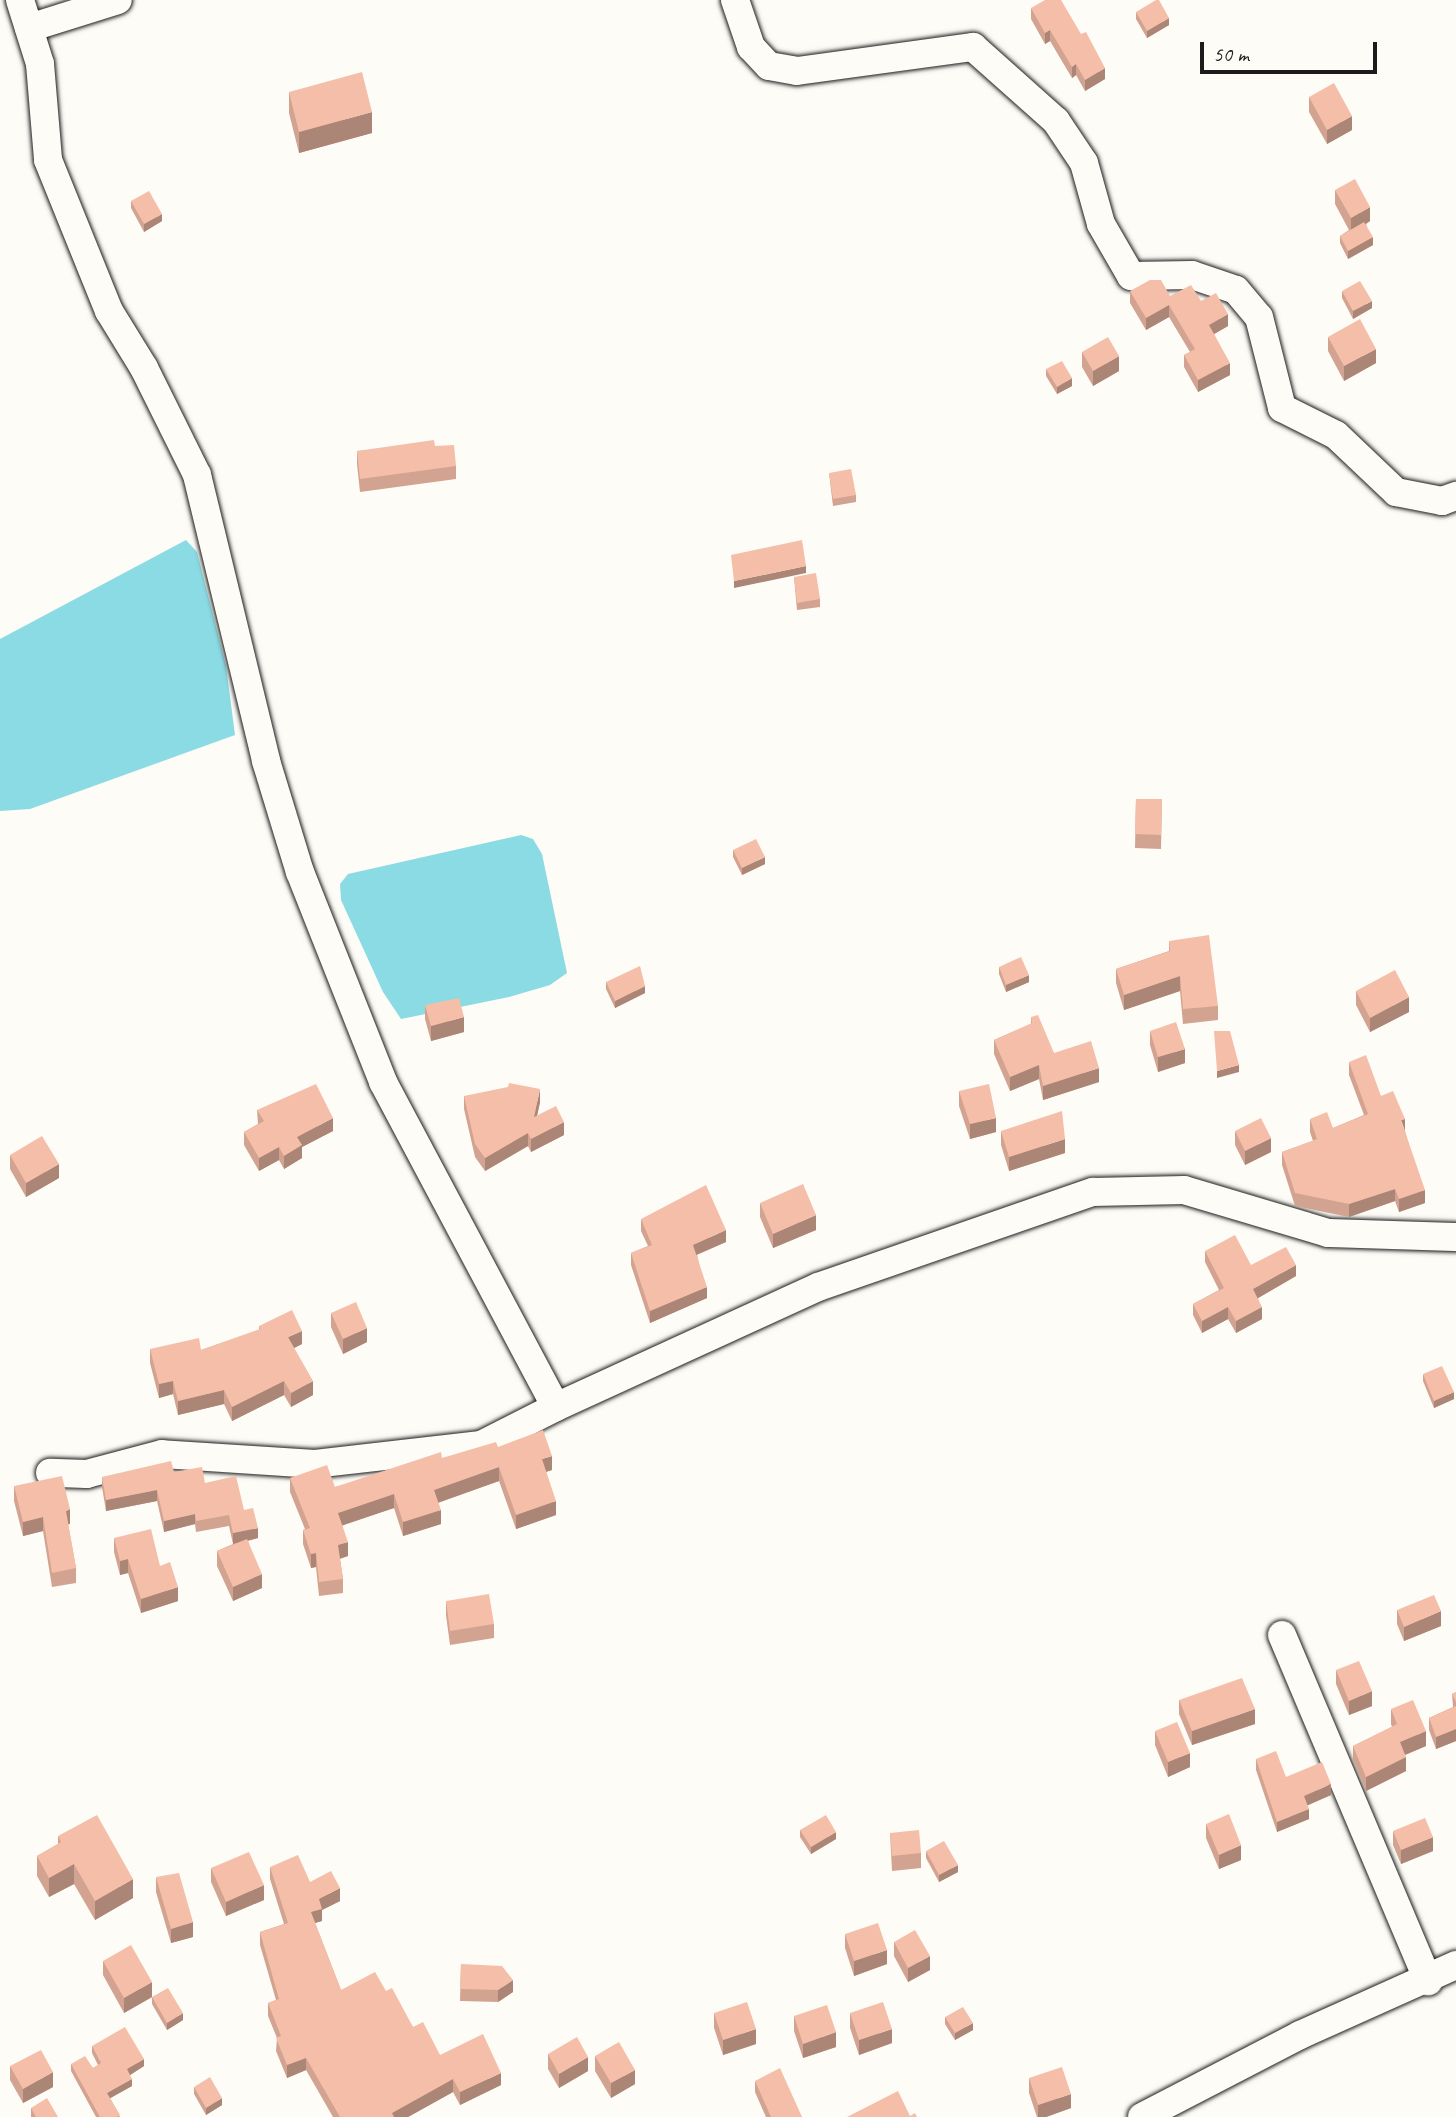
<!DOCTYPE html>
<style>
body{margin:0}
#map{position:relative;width:1456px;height:2117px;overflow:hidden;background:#fdfcf7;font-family:Caveat,sans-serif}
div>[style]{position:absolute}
.water>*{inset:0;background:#8adbe3}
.roads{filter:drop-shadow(0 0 2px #1c1c1c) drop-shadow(0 0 2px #1c1c1c)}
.minor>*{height:28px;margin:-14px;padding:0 14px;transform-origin:14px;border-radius:14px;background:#fdfcf7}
.wall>*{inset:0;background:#d2a390}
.shaded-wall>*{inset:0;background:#ab8576}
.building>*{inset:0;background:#f4bea8}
span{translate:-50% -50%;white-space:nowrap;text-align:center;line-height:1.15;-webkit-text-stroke:5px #fdfcf7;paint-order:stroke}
.scale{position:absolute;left:1200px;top:42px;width:177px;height:32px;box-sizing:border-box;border:4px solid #1c1c1c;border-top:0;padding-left:9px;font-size:21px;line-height:24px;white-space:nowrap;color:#1c1c1c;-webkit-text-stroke:5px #fdfcf7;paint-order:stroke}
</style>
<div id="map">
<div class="water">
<i style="clip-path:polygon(186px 540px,197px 552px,226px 666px,235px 735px,30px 809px,0 811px,0 639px)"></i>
<i style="clip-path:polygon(521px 835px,533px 839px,542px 854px,567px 973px,550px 985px,509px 997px,401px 1019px,383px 992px,341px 900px,340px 884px,348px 874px)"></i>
</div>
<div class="roads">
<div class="minor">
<i style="left:20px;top:0;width:67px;rotate:72.6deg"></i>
<i style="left:40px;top:64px;width:96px;rotate:85.2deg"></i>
<i style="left:48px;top:160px;width:163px;rotate:68deg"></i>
<i style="left:109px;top:311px;width:67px;rotate:58.4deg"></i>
<i style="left:144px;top:368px;width:119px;rotate:63.6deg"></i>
<i style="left:197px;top:475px;width:294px;rotate:76.4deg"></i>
<i style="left:266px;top:761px;width:116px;rotate:73deg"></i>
<i style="left:300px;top:872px;width:226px;rotate:68.4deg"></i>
<i style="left:383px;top:1082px;width:368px;rotate:62deg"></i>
<i style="left:556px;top:1407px;width:84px;rotate:153.1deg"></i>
<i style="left:481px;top:1445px;width:167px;rotate:173.5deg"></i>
<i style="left:315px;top:1464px;width:153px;rotate:-176.3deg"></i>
<i style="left:162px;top:1454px;width:78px;rotate:165.1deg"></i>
<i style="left:87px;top:1474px;width:37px;rotate:-178deg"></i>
<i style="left:735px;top:0;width:50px;rotate:71.2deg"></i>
<i style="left:751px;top:47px;width:26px;rotate:47deg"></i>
<i style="left:769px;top:66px;width:28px;rotate:10deg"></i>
<i style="left:797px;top:71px;width:178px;rotate:-7.8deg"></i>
<i style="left:973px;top:47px;width:111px;rotate:41.7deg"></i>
<i style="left:1056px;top:121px;width:50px;rotate:56.3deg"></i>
<i style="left:1084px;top:163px;width:63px;rotate:74.4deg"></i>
<i style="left:1101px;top:224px;width:60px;rotate:60deg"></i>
<i style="left:1131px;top:276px;width:61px;rotate:-0.9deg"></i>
<i style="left:1192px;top:275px;width:46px;rotate:18.8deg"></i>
<i style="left:1236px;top:290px;width:35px;rotate:50deg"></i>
<i style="left:1259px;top:317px;width:94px;rotate:75.8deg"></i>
<i style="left:1282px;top:408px;width:60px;rotate:26.6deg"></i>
<i style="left:1336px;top:435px;width:83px;rotate:43.5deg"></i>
<i style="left:1396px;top:492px;width:47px;rotate:11.1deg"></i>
<i style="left:1442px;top:501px;width:15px;rotate:-20deg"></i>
<i style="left:29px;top:28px;width:93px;rotate:-17.5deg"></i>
<i style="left:556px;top:1407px;width:288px;rotate:-24.6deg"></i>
<i style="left:818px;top:1287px;width:291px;rotate:-19.1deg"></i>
<i style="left:1093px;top:1192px;width:91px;rotate:-1.3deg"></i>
<i style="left:1184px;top:1190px;width:150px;rotate:16.6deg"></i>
<i style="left:1328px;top:1233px;width:128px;rotate:1.8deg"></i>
<i style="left:1282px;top:1635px;width:376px;rotate:67.1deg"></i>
<i style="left:1142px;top:2117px;width:178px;rotate:-27.4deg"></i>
<i style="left:1300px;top:2035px;width:171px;rotate:-24.2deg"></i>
</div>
</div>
<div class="wall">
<i style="clip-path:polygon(1031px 8px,1105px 79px,1085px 91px,1076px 75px,1072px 78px,1050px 41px,1045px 44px,1031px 19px)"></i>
<i style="clip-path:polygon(1136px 12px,1169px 25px,1147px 38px,1136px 19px)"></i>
<i style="clip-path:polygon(289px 92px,372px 133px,299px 153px,289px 113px)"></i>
<i style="clip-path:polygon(1309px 97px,1352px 130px,1327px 144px,1309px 112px)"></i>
<i style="clip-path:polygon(1335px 190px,1370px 221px,1366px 224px,1373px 245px,1348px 259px,1340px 243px,1340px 236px,1349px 230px,1335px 204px)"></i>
<i style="clip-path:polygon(131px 201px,162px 221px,144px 232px,131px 208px)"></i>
<i style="clip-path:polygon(1130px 291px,1201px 301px,1228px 326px,1214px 334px,1230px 375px,1198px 392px,1184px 367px,1184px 355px,1190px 352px,1169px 317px,1146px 330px,1130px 303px)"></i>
<i style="clip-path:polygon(1342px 291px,1372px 308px,1353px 319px,1342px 298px)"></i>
<i style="clip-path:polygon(1328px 337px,1376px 363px,1344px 381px,1328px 351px)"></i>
<i style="clip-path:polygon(1082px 352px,1119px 371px,1093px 386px,1082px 367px)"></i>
<i style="clip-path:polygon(1046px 369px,1072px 386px,1057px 394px,1046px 376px)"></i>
<i style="clip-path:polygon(435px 446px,456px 466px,456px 479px,360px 492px,357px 464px,357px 451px)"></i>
<i style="clip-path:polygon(829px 473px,856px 495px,856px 502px,833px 506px)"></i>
<i style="clip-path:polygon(794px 577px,820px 599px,820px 607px,797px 610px)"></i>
<i style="clip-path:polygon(1136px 799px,1162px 799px,1161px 849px,1135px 848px)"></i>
<i style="clip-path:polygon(733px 850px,765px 864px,742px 875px,733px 857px)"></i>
<i style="clip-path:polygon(1169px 941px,1218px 1006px,1218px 1020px,1183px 1024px,1180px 991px,1124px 1010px,1116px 983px,1116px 969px,1169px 951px)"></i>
<i style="clip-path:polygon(999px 967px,1029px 982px,1006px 992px,999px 974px)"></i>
<i style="clip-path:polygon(606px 982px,645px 993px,615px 1008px,606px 989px)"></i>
<i style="clip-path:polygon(1356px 991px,1409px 1012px,1370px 1032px,1356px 1005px)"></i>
<i style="clip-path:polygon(425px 1005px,464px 1032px,431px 1041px,425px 1019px)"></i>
<i style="clip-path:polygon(1031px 1017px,1054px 1053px,1099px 1082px,1043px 1100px,1039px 1079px,1010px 1091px,994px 1054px,994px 1040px,1031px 1024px)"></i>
<i style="clip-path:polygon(1150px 1031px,1185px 1063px,1158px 1072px,1150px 1045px)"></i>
<i style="clip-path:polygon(1349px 1062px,1381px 1096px,1405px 1131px,1425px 1203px,1399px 1212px,1395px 1201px,1349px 1217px,1295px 1206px,1282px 1165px,1282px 1152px,1313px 1141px,1310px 1132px,1310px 1119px,1333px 1128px,1364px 1115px,1349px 1075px)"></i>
<i style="clip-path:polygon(959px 1091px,996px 1132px,970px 1139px,959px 1106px)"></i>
<i style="clip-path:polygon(464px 1096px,540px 1102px,537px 1116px,564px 1135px,531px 1152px,528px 1146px,485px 1171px,475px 1157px,464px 1109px)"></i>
<i style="clip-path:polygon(257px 1110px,333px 1131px,302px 1147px,302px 1158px,284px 1169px,279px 1160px,259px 1171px,244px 1145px,244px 1132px,258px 1124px)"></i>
<i style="clip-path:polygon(1001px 1131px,1065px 1153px,1009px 1171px,1001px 1145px)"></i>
<i style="clip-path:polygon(1235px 1131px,1271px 1152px,1245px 1165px,1235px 1145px)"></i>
<i style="clip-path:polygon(10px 1155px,59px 1178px,26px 1197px,10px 1169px)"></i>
<i style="clip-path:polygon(760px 1203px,816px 1230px,773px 1248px,760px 1217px)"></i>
<i style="clip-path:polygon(641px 1219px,726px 1242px,697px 1255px,707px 1298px,650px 1323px,631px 1265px,631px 1253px,648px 1246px,641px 1231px)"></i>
<i style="clip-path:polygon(1205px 1251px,1251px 1265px,1296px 1276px,1258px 1298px,1262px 1319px,1236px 1333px,1228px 1319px,1202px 1333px,1193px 1315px,1193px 1304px,1219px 1290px,1205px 1262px)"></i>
<i style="clip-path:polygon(331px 1313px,367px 1342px,343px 1354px,331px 1327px)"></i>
<i style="clip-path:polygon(259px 1326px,302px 1344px,294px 1348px,313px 1395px,291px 1407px,284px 1395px,232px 1421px,224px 1404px,178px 1415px,173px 1394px,159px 1398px,150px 1363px,150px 1349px,201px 1350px,259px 1330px)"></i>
<i style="clip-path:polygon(1423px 1374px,1454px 1399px,1434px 1408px,1423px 1381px)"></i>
<i style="clip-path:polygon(442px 1458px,552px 1470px,546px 1472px,556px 1515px,516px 1529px,499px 1481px,438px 1503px,441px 1524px,403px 1536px,394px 1508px,342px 1525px,348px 1556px,340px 1559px,343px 1579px,343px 1593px,319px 1596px,316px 1567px,311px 1568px,303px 1544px,303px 1530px,305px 1529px,290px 1492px,290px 1478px,335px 1487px)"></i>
<i style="clip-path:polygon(174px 1472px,205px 1483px,244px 1510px,258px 1538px,248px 1541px,262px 1588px,233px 1601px,217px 1566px,217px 1551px,233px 1544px,229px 1526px,196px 1532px,195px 1524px,164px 1532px,157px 1501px,106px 1511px,102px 1487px,102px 1477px)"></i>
<i style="clip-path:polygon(14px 1486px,70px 1524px,68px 1524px,76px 1568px,76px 1583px,52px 1587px,43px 1531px,23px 1536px,14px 1501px)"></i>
<i style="clip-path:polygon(114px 1538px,178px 1601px,141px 1613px,128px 1573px,120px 1575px,114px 1552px)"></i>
<i style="clip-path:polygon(446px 1601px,494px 1624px,494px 1638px,450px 1645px,446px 1615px)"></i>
<i style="clip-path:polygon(1397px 1610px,1441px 1626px,1404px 1641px,1397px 1624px)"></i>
<i style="clip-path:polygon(1336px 1670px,1372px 1706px,1349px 1715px,1336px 1684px)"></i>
<i style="clip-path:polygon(1456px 1692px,1456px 1741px,1436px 1749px,1429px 1730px,1429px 1718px,1453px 1707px,1452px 1694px)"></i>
<i style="clip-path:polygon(1179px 1700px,1255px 1724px,1192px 1745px,1179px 1714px)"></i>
<i style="clip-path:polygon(1391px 1709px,1426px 1746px,1405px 1755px,1406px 1771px,1366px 1791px,1353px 1760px,1353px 1746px,1392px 1727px,1391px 1724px)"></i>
<i style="clip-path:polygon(1155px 1731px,1190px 1767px,1168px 1777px,1155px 1745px)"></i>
<i style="clip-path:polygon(1256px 1759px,1286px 1777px,1331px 1795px,1307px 1805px,1309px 1819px,1277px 1832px,1256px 1770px)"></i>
<i style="clip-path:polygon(1206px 1824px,1241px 1860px,1219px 1869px,1206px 1838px)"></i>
<i style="clip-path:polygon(800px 1830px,836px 1839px,811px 1854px,800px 1837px)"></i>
<i style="clip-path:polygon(1393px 1831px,1433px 1851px,1401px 1864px,1393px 1845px)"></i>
<i style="clip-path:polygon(890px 1833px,921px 1853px,921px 1868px,892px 1871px)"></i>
<i style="clip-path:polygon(58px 1836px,133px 1898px,95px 1920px,74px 1884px,49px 1897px,37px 1876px,37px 1856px,58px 1844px)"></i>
<i style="clip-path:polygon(926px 1851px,958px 1872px,939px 1882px,926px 1858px)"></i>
<i style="clip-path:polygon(270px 1867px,310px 1882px,340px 1901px,322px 1910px,322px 1921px,315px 1923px,341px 1990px,386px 1991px,413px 2027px,440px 2055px,501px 2085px,460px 2105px,453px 2092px,408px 2117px,333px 2117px,306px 2070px,287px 2078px,276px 2051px,277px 2038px,268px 2016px,268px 2003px,276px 2000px,260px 1945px,260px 1932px,284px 1924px,270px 1879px)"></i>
<i style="clip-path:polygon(211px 1868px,264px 1900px,226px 1916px,211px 1882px)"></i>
<i style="clip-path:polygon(156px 1877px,193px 1937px,171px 1943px,156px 1892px)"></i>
<i style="clip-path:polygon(845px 1934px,887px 1964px,854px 1976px,845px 1948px)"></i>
<i style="clip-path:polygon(894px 1942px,930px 1970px,908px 1982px,894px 1956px)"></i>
<i style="clip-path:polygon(103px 1961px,152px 1997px,183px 2020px,167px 2030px,152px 2004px,152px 1997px,124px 2013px,103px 1975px)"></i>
<i style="clip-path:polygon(461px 1964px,513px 1992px,498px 2002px,460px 2001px)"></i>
<i style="clip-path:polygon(714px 2013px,756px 2044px,723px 2055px,714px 2028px)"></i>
<i style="clip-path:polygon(850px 2013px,892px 2043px,859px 2055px,850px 2028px)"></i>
<i style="clip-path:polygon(794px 2016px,836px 2047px,803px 2058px,794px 2031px)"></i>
<i style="clip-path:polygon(945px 2017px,973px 2030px,955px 2040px,945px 2024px)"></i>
<i style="clip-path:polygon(92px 2046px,144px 2066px,130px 2075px,132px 2086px,110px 2098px,120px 2117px,96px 2117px,71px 2071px,71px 2064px,93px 2068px,98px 2065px,92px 2053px)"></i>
<i style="clip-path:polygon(548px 2054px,588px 2071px,559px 2088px,548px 2069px)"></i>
<i style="clip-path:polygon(595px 2056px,635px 2084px,611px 2098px,595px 2071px)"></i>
<i style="clip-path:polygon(10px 2066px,53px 2087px,23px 2103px,10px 2080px)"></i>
<i style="clip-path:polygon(1029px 2078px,1071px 2108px,1046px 2117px,1037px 2117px,1029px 2093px)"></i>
<i style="clip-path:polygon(755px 2081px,802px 2117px,766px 2117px,755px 2092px)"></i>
<i style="clip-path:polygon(194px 2087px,222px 2105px,206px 2115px,194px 2094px)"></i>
<i style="clip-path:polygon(31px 2108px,58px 2117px,31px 2117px)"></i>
</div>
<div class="shaded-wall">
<i style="clip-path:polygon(1169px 18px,1169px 25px,1147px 38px,1147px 31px)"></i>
<i style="clip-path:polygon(1050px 30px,1050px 41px,1045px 44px,1045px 33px)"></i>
<i style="clip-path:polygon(1076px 64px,1076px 75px,1072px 78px,1072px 67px)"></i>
<i style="clip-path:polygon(1105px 68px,1105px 79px,1085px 91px,1085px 80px)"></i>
<i style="clip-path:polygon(372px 112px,372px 133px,299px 153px,299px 132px)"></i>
<i style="clip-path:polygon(1352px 116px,1352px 130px,1327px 144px,1327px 130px)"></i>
<i style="clip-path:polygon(1370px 207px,1370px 221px,1351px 233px,1351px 218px)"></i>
<i style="clip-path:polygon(162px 214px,162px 221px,144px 232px,144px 224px)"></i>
<i style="clip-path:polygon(1373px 237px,1373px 245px,1348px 259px,1348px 251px)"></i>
<i style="clip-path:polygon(1372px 301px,1372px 308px,1353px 319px,1353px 311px)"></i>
<i style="clip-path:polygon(1169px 305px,1169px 317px,1146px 330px,1146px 318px)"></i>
<i style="clip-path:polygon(1228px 314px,1228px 326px,1209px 337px,1209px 325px)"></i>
<i style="clip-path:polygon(1376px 349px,1376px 363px,1344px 381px,1344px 366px)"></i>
<i style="clip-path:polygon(1119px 356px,1119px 371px,1093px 386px,1093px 371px)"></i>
<i style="clip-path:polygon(1230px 363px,1230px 375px,1198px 392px,1198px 380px)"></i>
<i style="clip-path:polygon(1072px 378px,1072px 386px,1057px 394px,1057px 387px)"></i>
<i style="clip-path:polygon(806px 566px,806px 573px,734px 588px,734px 581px)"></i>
<i style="clip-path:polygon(765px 857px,765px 864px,742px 875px,742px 868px)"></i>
<i style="clip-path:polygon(1029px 975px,1029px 982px,1006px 992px,1006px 985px)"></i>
<i style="clip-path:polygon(1180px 976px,1180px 991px,1124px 1010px,1124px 995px)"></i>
<i style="clip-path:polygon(645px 986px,645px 993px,615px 1008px,615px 1001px)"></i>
<i style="clip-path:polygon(1409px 997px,1409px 1012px,1370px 1032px,1370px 1018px)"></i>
<i style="clip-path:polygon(464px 1017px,464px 1032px,431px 1041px,431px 1026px)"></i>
<i style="clip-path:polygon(1185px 1049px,1185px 1063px,1158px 1072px,1158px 1057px)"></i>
<i style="clip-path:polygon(1039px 1065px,1039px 1079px,1010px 1091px,1010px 1077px)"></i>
<i style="clip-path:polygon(1239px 1065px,1239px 1072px,1217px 1078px,1217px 1071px)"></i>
<i style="clip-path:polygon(1099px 1068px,1099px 1082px,1043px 1100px,1043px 1086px)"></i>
<i style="clip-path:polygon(540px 1089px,540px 1102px,534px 1130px,534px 1117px)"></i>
<i style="clip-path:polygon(333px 1118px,333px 1131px,302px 1147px,302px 1158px,284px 1169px,284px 1156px,297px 1137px)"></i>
<i style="clip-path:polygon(996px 1118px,996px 1132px,970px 1139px,970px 1124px)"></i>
<i style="clip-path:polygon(1405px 1119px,1405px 1131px,1401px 1120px)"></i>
<i style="clip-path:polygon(564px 1122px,564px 1135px,531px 1152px,531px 1139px)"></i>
<i style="clip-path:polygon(528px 1133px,528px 1146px,485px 1171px,485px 1158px)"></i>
<i style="clip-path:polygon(1271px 1138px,1271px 1152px,1245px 1165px,1245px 1151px)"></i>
<i style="clip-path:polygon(1065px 1139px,1065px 1153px,1009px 1171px,1009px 1157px)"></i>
<i style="clip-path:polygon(279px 1147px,279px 1160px,259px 1171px,259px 1158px)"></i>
<i style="clip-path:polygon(59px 1164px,59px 1178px,26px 1197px,26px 1183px)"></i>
<i style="clip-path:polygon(1395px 1189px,1395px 1201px,1349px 1217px,1349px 1204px)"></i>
<i style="clip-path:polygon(1425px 1190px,1425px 1203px,1399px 1212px,1399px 1199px)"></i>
<i style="clip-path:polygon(816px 1215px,816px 1230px,773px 1248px,773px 1234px)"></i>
<i style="clip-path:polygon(726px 1230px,726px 1242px,693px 1256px,693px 1245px)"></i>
<i style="clip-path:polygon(1296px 1265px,1296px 1276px,1253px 1301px,1253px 1289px)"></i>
<i style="clip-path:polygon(707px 1287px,707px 1298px,650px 1323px,650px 1311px)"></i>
<i style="clip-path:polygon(1228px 1307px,1228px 1319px,1202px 1333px,1202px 1321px)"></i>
<i style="clip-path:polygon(1262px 1307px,1262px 1319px,1236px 1333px,1236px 1321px)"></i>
<i style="clip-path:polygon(367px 1328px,367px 1342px,343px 1354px,343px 1339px)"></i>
<i style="clip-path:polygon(302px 1331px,302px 1344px,288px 1351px,288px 1337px)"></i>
<i style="clip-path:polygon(173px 1381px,173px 1394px,159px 1398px,159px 1384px)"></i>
<i style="clip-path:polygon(284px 1381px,284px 1395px,232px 1421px,232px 1407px)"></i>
<i style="clip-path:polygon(313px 1381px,313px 1395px,291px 1407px,291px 1393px)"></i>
<i style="clip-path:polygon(224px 1390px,224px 1404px,178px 1415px,178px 1401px)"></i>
<i style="clip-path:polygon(1454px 1392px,1454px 1399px,1434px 1408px,1434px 1401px)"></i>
<i style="clip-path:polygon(552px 1456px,552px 1470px,542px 1473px,542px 1459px)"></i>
<i style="clip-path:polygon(499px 1467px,499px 1481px,434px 1504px,434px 1490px)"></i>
<i style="clip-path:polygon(157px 1490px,157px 1501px,106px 1511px,106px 1500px)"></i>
<i style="clip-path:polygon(394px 1494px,394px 1508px,338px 1527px,338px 1513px)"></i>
<i style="clip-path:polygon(556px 1501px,556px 1515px,516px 1529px,516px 1515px)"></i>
<i style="clip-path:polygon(70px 1509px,70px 1524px,66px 1525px,66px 1511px)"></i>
<i style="clip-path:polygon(441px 1510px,441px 1524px,403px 1536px,403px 1522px)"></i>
<i style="clip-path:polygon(195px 1514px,195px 1524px,164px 1532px,164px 1521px)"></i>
<i style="clip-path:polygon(43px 1517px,43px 1531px,23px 1536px,23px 1522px)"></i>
<i style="clip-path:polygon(258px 1528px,258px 1538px,233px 1544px,233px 1533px)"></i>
<i style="clip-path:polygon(348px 1542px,348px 1556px,338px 1559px,338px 1545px)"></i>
<i style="clip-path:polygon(316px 1553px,316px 1567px,311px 1568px,311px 1554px)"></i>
<i style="clip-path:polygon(128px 1559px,128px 1573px,120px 1575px,120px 1561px)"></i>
<i style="clip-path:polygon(262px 1574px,262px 1588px,233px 1601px,233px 1587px)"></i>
<i style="clip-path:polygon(178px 1587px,178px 1601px,141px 1613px,141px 1599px)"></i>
<i style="clip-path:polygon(1441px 1611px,1441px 1626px,1404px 1641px,1404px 1627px)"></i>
<i style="clip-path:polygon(1372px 1691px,1372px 1706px,1349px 1715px,1349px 1701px)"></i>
<i style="clip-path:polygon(1255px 1709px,1255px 1724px,1192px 1745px,1192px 1731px)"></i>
<i style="clip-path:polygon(1456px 1729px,1456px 1741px,1436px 1749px,1436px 1737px)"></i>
<i style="clip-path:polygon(1426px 1731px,1426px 1746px,1400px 1757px,1400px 1742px)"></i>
<i style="clip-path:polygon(1190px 1753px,1190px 1767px,1168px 1777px,1168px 1762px)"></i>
<i style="clip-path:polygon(1406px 1757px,1406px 1771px,1366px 1791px,1366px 1777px)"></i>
<i style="clip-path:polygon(1331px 1784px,1331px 1795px,1304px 1807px,1304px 1796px)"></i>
<i style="clip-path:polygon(1309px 1809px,1309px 1819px,1277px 1832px,1277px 1822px)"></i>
<i style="clip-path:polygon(836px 1832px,836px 1839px,811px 1854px,811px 1847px)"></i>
<i style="clip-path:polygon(1433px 1837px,1433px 1851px,1401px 1864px,1401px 1850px)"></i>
<i style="clip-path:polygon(1241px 1845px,1241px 1860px,1219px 1869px,1219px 1855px)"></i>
<i style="clip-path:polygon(74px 1864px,74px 1884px,49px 1897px,49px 1878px)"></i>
<i style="clip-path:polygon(958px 1865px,958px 1872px,939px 1882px,939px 1875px)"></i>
<i style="clip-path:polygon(133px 1879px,133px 1898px,95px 1920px,95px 1901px)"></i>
<i style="clip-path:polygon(264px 1885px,264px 1900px,226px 1916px,226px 1902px)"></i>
<i style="clip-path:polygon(340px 1888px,340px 1901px,322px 1910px,322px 1921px,311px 1924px,311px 1912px,319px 1899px)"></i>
<i style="clip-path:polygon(193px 1922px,193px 1937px,171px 1943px,171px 1929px)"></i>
<i style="clip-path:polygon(887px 1950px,887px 1964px,854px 1976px,854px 1961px)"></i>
<i style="clip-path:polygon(930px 1956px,930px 1970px,908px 1982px,908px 1968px)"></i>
<i style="clip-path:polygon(513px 1980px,513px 1992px,498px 2002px,498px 1990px)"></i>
<i style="clip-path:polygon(152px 1982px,152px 1997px,124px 2013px,124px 1998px)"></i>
<i style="clip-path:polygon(183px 2013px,183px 2020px,167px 2030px,167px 2023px)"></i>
<i style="clip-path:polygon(973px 2023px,973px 2030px,955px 2040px,955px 2033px)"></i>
<i style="clip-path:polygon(756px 2029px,756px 2044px,723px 2055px,723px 2040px)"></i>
<i style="clip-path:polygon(892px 2029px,892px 2043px,859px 2055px,859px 2040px)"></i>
<i style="clip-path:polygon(836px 2032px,836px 2047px,803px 2058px,803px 2044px)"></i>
<i style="clip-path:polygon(588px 2057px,588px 2071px,559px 2088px,559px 2074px)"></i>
<i style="clip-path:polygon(306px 2058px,306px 2070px,287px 2078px,287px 2065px)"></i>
<i style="clip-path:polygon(144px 2059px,144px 2066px,127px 2077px,127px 2069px)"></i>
<i style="clip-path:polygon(635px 2070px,635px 2084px,611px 2098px,611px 2083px)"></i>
<i style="clip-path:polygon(53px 2072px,53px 2087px,23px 2103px,23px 2089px)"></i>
<i style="clip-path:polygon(501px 2073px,501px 2085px,460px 2105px,460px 2092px)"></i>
<i style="clip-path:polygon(132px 2079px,132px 2086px,107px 2100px,107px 2093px)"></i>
<i style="clip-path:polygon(453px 2079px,453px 2092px,408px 2117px,392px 2117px,392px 2113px)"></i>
<i style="clip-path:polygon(1071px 2094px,1071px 2108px,1046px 2117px,1038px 2117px,1038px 2105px)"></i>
<i style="clip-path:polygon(222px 2098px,222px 2105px,206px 2115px,206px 2108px)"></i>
</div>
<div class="building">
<i style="clip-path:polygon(1045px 0,1061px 0,1081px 34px,1086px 32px,1105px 68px,1085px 80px,1076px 64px,1072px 67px,1050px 30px,1045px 33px,1031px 8px)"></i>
<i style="clip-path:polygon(1156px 0,1159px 0,1169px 18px,1147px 31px,1136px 12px)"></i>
<i style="clip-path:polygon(362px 72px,372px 112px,299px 132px,289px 92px)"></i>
<i style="clip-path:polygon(1334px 83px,1352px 116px,1327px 130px,1309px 97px)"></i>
<i style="clip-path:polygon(1355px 179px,1370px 207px,1351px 218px,1335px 190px)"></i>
<i style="clip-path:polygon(149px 191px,162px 214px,144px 224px,131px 201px)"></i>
<i style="clip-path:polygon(1364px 222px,1373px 237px,1348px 251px,1340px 236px)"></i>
<i style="clip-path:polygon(1150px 280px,1161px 280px,1170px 296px,1191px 285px,1201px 301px,1216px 293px,1228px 314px,1209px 325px,1230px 363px,1198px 380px,1184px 355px,1195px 349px,1169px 305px,1146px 318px,1130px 291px)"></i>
<i style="clip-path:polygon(1360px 281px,1372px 301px,1353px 311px,1342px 291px)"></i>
<i style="clip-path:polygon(1360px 319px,1376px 349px,1344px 366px,1328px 337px)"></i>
<i style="clip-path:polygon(1108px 337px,1119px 356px,1093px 371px,1082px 352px)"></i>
<i style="clip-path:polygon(1062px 361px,1072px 378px,1057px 387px,1046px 369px)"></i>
<i style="clip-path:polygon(434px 440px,435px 446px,454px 445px,456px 466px,360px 479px,357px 451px)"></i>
<i style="clip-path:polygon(851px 469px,856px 495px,833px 499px,829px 473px)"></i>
<i style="clip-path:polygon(802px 540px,806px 566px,734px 581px,731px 555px)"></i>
<i style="clip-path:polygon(816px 573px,820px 599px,797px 603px,794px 577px)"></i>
<i style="clip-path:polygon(1136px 799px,1162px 799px,1161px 835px,1135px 834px)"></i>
<i style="clip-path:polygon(756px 839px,765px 857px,742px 868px,733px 850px)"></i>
<i style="clip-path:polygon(1209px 935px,1218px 1006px,1183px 1009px,1180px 976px,1124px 995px,1116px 969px,1170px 951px,1169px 941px)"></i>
<i style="clip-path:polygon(1021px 957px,1029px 975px,1006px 985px,999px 967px)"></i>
<i style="clip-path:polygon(640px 966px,645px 986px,615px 1001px,606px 982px)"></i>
<i style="clip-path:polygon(1395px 970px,1409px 997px,1370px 1018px,1356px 991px)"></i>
<i style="clip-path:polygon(459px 998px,464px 1017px,431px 1026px,425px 1005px)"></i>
<i style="clip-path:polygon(1038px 1015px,1054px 1053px,1091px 1041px,1099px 1068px,1043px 1086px,1039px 1065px,1010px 1077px,994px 1040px,1032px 1023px,1031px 1017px)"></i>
<i style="clip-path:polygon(1176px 1022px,1185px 1049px,1158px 1057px,1150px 1031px)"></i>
<i style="clip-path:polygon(1214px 1031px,1230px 1031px,1239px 1065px,1217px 1071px)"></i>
<i style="clip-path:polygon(1366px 1055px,1381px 1096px,1393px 1091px,1405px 1119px,1401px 1120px,1425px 1190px,1399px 1199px,1395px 1189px,1349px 1204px,1295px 1193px,1282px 1152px,1317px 1139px,1310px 1119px,1327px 1112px,1333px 1128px,1368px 1114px,1349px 1062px)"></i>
<i style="clip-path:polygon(509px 1083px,540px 1089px,534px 1117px,556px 1106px,564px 1122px,531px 1139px,528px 1133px,485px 1158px,475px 1144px,464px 1096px,508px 1087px)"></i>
<i style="clip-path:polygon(316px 1084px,333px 1118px,297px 1137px,302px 1145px,284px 1156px,279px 1147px,259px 1158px,244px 1132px,264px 1121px,257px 1110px)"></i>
<i style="clip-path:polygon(989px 1084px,996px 1118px,970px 1124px,959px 1091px)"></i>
<i style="clip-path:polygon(1062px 1111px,1065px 1139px,1009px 1157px,1001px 1131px)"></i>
<i style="clip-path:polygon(1261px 1118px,1271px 1138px,1245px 1151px,1235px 1131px)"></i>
<i style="clip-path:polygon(42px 1136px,59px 1164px,26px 1183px,10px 1155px)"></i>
<i style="clip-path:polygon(803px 1184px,816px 1215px,773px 1234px,760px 1203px)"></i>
<i style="clip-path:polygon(706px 1185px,726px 1230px,693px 1245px,707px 1287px,650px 1311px,631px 1253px,652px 1245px,641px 1219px)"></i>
<i style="clip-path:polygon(1235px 1235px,1251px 1265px,1286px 1247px,1296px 1265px,1253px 1289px,1262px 1307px,1236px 1321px,1228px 1307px,1202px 1321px,1193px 1304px,1224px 1288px,1205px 1251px)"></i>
<i style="clip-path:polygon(356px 1302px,367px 1328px,343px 1339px,331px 1313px)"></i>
<i style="clip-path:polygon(292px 1310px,302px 1331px,288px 1337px,313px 1381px,291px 1393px,284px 1381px,232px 1407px,224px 1390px,178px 1401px,173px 1381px,159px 1384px,150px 1349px,199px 1338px,201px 1350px,260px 1329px,259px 1326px)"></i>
<i style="clip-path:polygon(1442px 1366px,1454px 1392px,1434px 1401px,1423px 1374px)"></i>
<i style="clip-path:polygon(543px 1430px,552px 1456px,542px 1459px,556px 1501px,516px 1515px,499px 1467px,434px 1490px,441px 1510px,403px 1522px,394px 1494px,338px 1513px,348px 1542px,338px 1545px,343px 1579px,319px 1582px,316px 1553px,311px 1554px,303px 1530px,310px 1528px,290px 1478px,327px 1465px,335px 1487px,441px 1452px,442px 1458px,496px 1442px,498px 1447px)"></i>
<i style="clip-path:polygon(171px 1461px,174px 1472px,202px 1467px,205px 1483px,236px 1476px,244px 1510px,253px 1508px,258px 1528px,233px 1533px,229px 1515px,196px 1521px,195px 1514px,164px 1521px,157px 1490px,106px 1500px,102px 1477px)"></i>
<i style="clip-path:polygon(62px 1476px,70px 1509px,66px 1511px,76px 1568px,52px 1573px,43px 1517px,23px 1522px,14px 1486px)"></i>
<i style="clip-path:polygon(151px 1529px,160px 1566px,170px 1562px,178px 1587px,141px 1599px,128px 1559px,120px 1561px,114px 1538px)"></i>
<i style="clip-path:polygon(247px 1539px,262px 1574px,233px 1587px,217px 1551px)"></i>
<i style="clip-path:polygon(489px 1594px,494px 1624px,450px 1631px,446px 1601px)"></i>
<i style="clip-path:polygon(1434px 1595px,1441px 1611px,1404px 1627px,1397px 1610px)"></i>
<i style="clip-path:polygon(1359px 1661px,1372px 1691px,1349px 1701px,1336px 1670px)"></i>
<i style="clip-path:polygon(1242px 1678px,1255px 1709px,1192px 1731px,1179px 1700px)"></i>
<i style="clip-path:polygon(1456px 1692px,1456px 1702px,1452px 1694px)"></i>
<i style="clip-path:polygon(1413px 1700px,1426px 1731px,1400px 1742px,1406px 1757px,1366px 1777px,1353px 1746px,1397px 1724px,1391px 1709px)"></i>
<i style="clip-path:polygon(1456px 1706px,1456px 1729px,1436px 1737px,1429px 1718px)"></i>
<i style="clip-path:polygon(1177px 1722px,1190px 1753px,1168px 1762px,1155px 1731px)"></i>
<i style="clip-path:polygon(1276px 1751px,1286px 1777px,1322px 1762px,1331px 1784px,1304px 1796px,1309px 1809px,1277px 1822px,1256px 1759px)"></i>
<i style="clip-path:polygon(1229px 1814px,1241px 1845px,1219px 1855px,1206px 1824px)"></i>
<i style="clip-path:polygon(97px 1815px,133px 1879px,95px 1901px,74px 1864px,49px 1878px,37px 1856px,61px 1842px,58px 1836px)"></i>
<i style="clip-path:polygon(826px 1815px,836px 1832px,811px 1847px,800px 1830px)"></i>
<i style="clip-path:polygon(1425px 1818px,1433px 1837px,1401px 1850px,1393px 1831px)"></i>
<i style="clip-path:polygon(919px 1830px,921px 1853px,892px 1856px,890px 1833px)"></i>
<i style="clip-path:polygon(944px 1841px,958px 1865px,939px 1875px,926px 1851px)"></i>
<i style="clip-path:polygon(249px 1852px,264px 1885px,226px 1902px,211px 1868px)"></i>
<i style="clip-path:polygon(298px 1855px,310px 1882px,331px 1871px,340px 1888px,319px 1899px,322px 1909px,311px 1912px,341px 1990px,375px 1972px,386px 1991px,392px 1988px,413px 2027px,423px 2022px,440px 2055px,483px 2034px,501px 2073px,460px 2092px,453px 2079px,392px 2113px,394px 2117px,340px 2117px,306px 2058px,287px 2065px,276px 2038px,281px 2036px,268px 2003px,279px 1999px,260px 1932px,288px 1923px,270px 1867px)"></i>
<i style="clip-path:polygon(179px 1873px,193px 1922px,171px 1929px,156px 1877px)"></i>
<i style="clip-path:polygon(878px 1923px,887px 1950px,854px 1961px,845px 1934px)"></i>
<i style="clip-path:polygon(915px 1930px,930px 1956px,908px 1968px,894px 1942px)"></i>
<i style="clip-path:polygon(131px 1945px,152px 1982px,124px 1998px,103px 1961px)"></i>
<i style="clip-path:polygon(461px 1964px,502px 1966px,513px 1980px,498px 1990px,460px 1989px)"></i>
<i style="clip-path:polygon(168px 1988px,183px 2013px,167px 2023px,152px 1997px)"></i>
<i style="clip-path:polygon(747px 2002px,756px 2029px,723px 2040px,714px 2013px)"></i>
<i style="clip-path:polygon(883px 2002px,892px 2029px,859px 2040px,850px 2013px)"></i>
<i style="clip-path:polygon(827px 2005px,836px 2032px,803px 2044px,794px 2016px)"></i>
<i style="clip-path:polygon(963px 2007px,973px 2023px,955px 2033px,945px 2017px)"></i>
<i style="clip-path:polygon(125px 2027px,144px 2059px,127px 2069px,132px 2079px,107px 2093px,120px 2115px,117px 2117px,100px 2117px,71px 2064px,85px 2056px,93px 2068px,101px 2063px,92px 2046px)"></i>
<i style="clip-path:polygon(577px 2037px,588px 2057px,559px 2074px,548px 2054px)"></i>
<i style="clip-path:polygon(619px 2042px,635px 2070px,611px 2083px,595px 2056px)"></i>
<i style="clip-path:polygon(41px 2050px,53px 2072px,23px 2089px,10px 2066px)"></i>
<i style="clip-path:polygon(1062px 2067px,1071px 2094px,1038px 2105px,1029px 2078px)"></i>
<i style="clip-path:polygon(780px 2068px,802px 2117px,771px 2117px,755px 2081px)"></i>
<i style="clip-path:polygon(210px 2077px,222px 2098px,206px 2108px,194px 2087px)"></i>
<i style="clip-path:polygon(898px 2091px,910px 2116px,915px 2113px,917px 2117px,847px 2117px)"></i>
<i style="clip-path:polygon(47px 2098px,58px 2117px,36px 2117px,31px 2108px)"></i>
</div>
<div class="scale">50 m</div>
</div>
